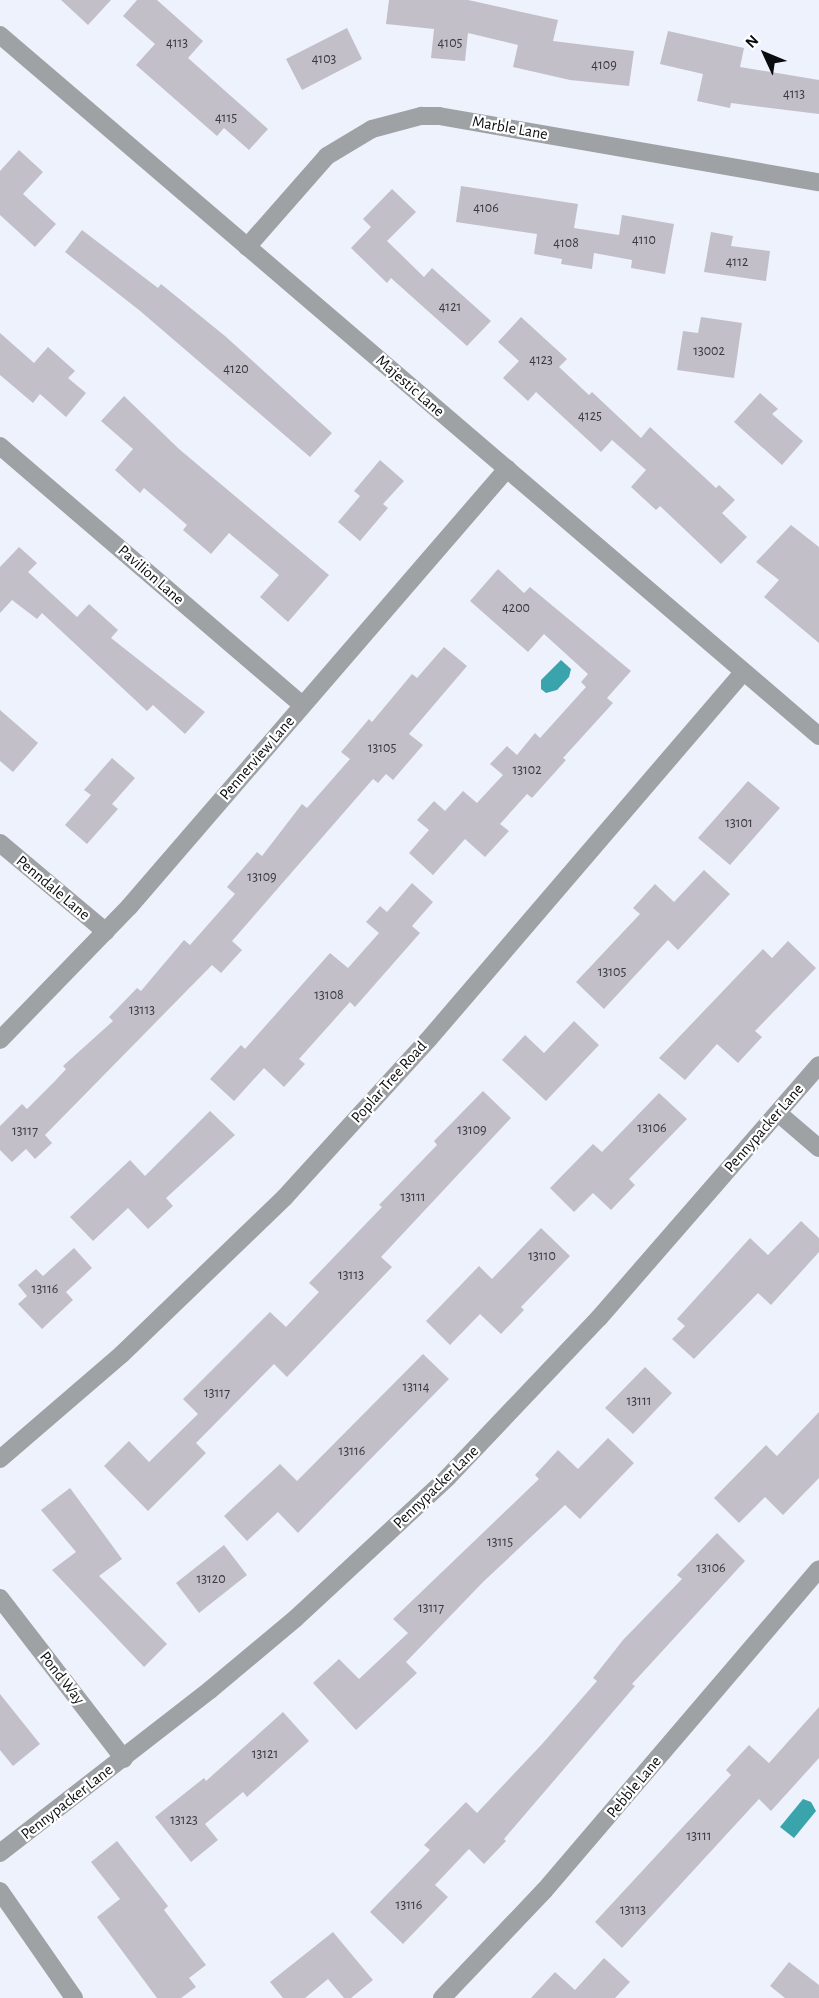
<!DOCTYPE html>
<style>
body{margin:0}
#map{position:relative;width:819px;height:1998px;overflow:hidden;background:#eef2fc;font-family:"Alegreya Sans",sans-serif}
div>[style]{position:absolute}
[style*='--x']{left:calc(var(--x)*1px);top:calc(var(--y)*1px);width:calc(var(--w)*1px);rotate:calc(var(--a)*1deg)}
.water>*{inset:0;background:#39a4ac}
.building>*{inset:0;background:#c2bfc9}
.minor>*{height:18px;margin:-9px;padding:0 9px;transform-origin:9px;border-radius:9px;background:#9ea2a5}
.tertiary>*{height:18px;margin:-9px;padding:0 9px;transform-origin:9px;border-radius:9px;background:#9ea2a5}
span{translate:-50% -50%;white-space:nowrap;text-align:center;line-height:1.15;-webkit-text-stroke:4.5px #fff;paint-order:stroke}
.number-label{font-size:14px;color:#39393e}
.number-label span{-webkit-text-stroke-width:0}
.street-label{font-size:16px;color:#0b0c0f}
.north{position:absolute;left:735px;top:24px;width:60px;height:60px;-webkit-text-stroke:4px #fff;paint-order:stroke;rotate:314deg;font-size:16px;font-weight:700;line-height:24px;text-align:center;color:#0b0c0f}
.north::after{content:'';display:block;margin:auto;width:21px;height:27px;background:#0b0c0f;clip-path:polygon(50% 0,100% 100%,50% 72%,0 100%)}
</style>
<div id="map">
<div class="water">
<div style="clip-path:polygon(561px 660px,571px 669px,569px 677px,557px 690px,546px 693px,541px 689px,541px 680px)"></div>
<div style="clip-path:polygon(803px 1799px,811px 1802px,816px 1811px,794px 1838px,780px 1827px)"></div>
</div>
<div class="building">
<div style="clip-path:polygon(61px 0,111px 0,88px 25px)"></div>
<div style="clip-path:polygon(137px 0,157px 0,203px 41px,188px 58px,268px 129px,249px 150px,224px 128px,217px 136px,136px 65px,155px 44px,123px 16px)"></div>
<div style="clip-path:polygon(389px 0,468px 0,558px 20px,553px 41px,634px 51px,629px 86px,570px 80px,513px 67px,518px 45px,468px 33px,465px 61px,431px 58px,434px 29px,386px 24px)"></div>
<div style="clip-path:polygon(347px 28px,362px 59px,302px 90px,286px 59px)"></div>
<div style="clip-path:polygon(668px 31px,744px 48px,740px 67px,819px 80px,819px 114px,731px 103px,730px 108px,697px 101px,703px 74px,660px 64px)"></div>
<div style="clip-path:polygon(19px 150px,43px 172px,23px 194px,56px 224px,35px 247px,0 215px,0 171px)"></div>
<div style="clip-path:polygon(461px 186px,578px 204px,574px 228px,619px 235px,622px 215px,674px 224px,665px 274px,631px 268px,632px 260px,594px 253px,592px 269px,561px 264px,562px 259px,534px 254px,537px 234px,456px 222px)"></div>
<div style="clip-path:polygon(392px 189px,416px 212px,387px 241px,424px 277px,432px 268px,491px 321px,467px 346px,391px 278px,387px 283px,351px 248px,371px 227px,363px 219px)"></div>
<div style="clip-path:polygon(82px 230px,158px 288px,161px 284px,225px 336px,332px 433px,310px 457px,139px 310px,65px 252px)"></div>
<div style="clip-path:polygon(711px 232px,733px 236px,731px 246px,770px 251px,766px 281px,704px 272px)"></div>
<div style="clip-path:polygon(521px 317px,567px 359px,559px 367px,589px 395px,592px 392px,641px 438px,650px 427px,716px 488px,719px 485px,735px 500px,722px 513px,747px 537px,721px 564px,660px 506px,656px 510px,631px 487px,646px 470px,612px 440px,601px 452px,536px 392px,528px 401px,503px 378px,519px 361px,498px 342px)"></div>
<div style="clip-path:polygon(701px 317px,742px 323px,734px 378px,677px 370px,683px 331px,698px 333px)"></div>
<div style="clip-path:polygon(0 333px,34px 363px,48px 347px,75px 371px,68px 378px,86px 393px,66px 417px,40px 394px,33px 403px,0 375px)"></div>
<div style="clip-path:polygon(760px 393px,778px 409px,772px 414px,803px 441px,782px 465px,734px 422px)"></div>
<div style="clip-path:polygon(124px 396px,179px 449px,329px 575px,288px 622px,260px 597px,279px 575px,229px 533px,211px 554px,183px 530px,187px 525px,144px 488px,140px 493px,115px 470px,133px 449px,101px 421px)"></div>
<div style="clip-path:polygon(380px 460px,404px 481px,383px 504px,388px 508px,360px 541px,338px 522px,360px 496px,354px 491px)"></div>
<div style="clip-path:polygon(791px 525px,819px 547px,819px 643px,764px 597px,779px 580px,756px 562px)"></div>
<div style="clip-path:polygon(19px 547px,37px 563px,28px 572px,77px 617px,89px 604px,118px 630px,111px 638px,205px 712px,185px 734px,153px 705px,147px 711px,42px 613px,37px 619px,12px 600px,0 613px,0 567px)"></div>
<div style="clip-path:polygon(498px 569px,524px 593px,530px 587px,631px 671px,607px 698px,613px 703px,563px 758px,566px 760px,532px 798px,527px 794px,500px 824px,509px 831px,485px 857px,465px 839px,433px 875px,409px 853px,429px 830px,417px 820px,434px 801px,445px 811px,463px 791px,477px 803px,503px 775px,490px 764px,507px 746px,517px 755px,535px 733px,540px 738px,586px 687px,581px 682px,588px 674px,544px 634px,528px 652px,470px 601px)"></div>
<div style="clip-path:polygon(444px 647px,467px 666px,409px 734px,423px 745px,393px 780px,386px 774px,378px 783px,373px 779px,232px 941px,242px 950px,221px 973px,212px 965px,45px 1135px,52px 1143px,35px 1159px,26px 1149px,12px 1162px,0 1150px,0 1126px,22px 1104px,27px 1109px,55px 1081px,66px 1069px,63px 1066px,113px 1021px,109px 1017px,137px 988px,141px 991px,184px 940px,190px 945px,235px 894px,227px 887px,257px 852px,262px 856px,302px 804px,307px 808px,350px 759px,341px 752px,369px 719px,372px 722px,412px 674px,417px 678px)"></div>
<div style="clip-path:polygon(0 710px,38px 743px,13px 772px,0 761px)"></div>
<div style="clip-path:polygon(112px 758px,135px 778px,112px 804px,118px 809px,87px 844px,65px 825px,91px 795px,84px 790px)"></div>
<div style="clip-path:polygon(748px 781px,780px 808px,730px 865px,698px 838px)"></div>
<div style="clip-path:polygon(704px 870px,730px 894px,678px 950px,668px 940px,604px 1009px,576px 982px,640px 914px,633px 908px,655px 884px,674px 902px)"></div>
<div style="clip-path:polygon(412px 883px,433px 902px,412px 926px,420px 933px,355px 1007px,350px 1002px,299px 1059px,305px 1064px,284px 1087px,264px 1068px,234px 1101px,210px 1079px,241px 1045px,245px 1049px,330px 953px,348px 968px,379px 933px,366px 922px,380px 906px,387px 912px)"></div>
<div style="clip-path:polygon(788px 941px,816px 968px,755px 1031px,762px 1037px,738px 1063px,717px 1044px,685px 1080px,659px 1058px,763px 949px,772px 958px)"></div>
<div style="clip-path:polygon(574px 1021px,599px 1045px,546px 1101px,502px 1060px,525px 1035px,544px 1053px)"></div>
<div style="clip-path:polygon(483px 1091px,511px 1118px,381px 1257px,392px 1267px,287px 1377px,274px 1364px,196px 1443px,206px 1453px,148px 1511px,104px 1466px,129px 1441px,149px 1462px,198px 1414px,183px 1399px,270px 1312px,286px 1327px,319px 1292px,309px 1283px,382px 1207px,379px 1205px,437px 1145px,434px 1141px)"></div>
<div style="clip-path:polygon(659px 1093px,687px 1119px,629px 1179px,635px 1185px,611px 1210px,593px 1193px,574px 1212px,550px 1188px,593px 1144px,602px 1152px)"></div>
<div style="clip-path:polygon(210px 1111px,235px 1135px,166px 1198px,173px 1206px,148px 1229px,128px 1208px,93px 1241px,70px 1217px,130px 1160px,145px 1176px)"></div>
<div style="clip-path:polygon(801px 1221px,819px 1238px,819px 1252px,771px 1305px,758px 1293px,694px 1359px,672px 1339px,685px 1326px,677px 1319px,750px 1238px,768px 1255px)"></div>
<div style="clip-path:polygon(541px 1228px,570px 1256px,521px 1307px,524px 1310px,501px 1334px,480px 1314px,450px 1345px,426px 1321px,479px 1266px,492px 1279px)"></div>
<div style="clip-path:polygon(74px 1248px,92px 1268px,66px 1292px,73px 1300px,42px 1329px,18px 1304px,27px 1296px,18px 1285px,36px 1269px,43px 1276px)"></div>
<div style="clip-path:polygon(423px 1354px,449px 1379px,298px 1533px,278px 1512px,247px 1541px,224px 1516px,280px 1464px,297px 1481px)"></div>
<div style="clip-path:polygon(645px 1367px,672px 1393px,633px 1434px,605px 1408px)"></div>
<div style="clip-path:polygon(819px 1412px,819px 1478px,783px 1515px,765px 1497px,739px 1523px,714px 1498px,766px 1445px,777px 1456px)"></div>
<div style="clip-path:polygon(608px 1438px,634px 1463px,580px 1519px,565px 1505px,483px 1582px,406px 1662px,417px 1673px,356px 1730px,313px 1683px,339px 1659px,359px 1679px,408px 1633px,393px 1619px,539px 1479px,535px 1475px,558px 1450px,578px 1469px)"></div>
<div style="clip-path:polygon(70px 1488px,122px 1559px,99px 1576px,167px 1644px,144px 1667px,52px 1570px,76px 1552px,41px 1510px)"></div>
<div style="clip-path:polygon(717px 1533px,745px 1561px,632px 1684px,635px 1686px,504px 1839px,506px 1841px,484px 1864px,469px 1849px,435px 1885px,448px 1897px,403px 1944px,370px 1912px,430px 1850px,424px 1845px,466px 1802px,477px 1813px,543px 1743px,597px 1681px,593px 1678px,623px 1640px,682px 1579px,677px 1575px)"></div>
<div style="clip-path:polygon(224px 1545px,247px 1575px,199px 1613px,176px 1583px)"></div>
<div style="clip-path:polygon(0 1694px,40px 1744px,13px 1766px,0 1750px)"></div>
<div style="clip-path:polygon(819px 1707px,819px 1758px,771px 1811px,759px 1799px,622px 1948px,595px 1922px,731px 1775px,726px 1770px,749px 1745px,769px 1763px)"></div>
<div style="clip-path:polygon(283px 1712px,309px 1741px,247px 1797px,243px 1792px,205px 1824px,218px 1840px,191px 1862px,155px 1817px,204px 1778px,206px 1781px)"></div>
<div style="clip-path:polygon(117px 1841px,168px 1906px,164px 1910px,206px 1965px,189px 1978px,196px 1987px,181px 1998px,157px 1998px,97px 1917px,120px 1899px,91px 1862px)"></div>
<div style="clip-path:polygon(333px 1932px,373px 1980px,351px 1998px,344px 1998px,328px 1979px,305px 1998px,283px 1998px,270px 1982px)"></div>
<div style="clip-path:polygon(604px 1958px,630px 1982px,615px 1998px,531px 1998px,555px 1972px,575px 1990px)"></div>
<div style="clip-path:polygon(789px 1962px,819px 1985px,819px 1998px,785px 1998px,770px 1986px)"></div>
</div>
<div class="minor">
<div style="--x:247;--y:247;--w:121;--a:-48.7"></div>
<div style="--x:327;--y:156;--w:52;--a:-31"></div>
<div style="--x:372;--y:129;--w:51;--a:-14.9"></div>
<div style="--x:421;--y:116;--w:18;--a:0"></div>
<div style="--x:439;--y:116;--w:386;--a:9.9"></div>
<div style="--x:0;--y:446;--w:398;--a:40.6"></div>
<div style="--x:0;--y:843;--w:138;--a:40"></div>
<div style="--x:0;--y:1040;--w:185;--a:-45.9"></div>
<div style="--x:129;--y:907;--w:579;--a:-49.21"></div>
<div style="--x:778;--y:1113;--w:54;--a:40.5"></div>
<div style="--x:0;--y:1598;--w:203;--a:52.4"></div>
<div style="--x:0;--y:1853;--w:266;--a:-37.8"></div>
<div style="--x:210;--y:1690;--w:112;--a:-39.9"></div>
<div style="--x:296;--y:1618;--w:207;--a:-42.8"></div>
<div style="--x:448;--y:1477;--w:219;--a:-46.5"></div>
<div style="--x:599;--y:1318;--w:335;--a:-49"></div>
<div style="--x:0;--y:1891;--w:130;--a:55.3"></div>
<div style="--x:442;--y:1998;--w:148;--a:-46.4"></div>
<div style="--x:544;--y:1891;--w:423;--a:-49.5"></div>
</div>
<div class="tertiary">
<div style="--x:0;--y:35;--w:1078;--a:40.56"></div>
<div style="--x:0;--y:1459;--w:161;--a:-40.7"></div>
<div style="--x:122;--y:1354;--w:226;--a:-43.9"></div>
<div style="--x:285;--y:1197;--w:212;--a:-47.7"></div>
<div style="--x:428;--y:1040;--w:484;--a:-49.4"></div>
</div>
<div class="number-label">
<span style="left:177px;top:43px">4113</span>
<span style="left:450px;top:43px">4105</span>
<span style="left:324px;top:59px">4103</span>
<span style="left:604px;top:65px">4109</span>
<span style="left:794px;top:94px">4113</span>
<span style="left:226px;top:118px">4115</span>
<span style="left:486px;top:208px">4106</span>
<span style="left:644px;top:240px">4110</span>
<span style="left:566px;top:243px">4108</span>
<span style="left:737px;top:262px">4112</span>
<span style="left:450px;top:307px">4121</span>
<span style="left:709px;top:351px">13002</span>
<span style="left:541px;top:360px">4123</span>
<span style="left:236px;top:369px">4120</span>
<span style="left:590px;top:416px">4125</span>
<span style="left:516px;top:608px">4200</span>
<span style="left:382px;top:748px">13105</span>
<span style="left:527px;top:770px">13102</span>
<span style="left:739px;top:823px">13101</span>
<span style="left:262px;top:877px">13109</span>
<span style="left:612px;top:972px">13105</span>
<span style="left:329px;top:995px">13108</span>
<span style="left:142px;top:1010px">13113</span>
<span style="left:652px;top:1128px">13106</span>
<span style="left:472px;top:1130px">13109</span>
<span style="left:25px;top:1131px">13117</span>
<span style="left:413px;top:1197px">13111</span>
<span style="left:542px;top:1256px">13110</span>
<span style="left:351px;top:1275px">13113</span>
<span style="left:45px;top:1289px">13116</span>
<span style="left:416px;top:1387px">13114</span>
<span style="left:217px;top:1393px">13117</span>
<span style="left:639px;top:1401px">13111</span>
<span style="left:352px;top:1451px">13116</span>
<span style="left:500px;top:1542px">13115</span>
<span style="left:711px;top:1568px">13106</span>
<span style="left:211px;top:1579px">13120</span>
<span style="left:431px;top:1608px">13117</span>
<span style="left:265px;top:1754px">13121</span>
<span style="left:184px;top:1820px">13123</span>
<span style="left:699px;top:1836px">13111</span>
<span style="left:409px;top:1905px">13116</span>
<span style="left:633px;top:1910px">13113</span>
</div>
<div class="street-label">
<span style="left:510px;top:128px;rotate:10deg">Marble Lane</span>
<span style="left:410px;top:386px;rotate:41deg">Majestic Lane</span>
<span style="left:151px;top:575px;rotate:41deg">Pavilion Lane</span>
<span style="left:257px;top:758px;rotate:-49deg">Pennerview Lane</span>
<span style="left:53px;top:888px;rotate:40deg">Penndale Lane</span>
<span style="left:389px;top:1082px;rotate:-48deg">Poplar Tree Road</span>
<span style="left:764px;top:1128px;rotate:-49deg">Pennypacker Lane</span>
<span style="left:436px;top:1487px;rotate:-44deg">Pennypacker Lane</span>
<span style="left:62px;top:1678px;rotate:52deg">Pond Way</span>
<span style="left:634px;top:1787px;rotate:-50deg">Pebble Lane</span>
<span style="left:67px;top:1802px;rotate:-38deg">Pennypacker Lane</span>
</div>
<div class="north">N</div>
</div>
